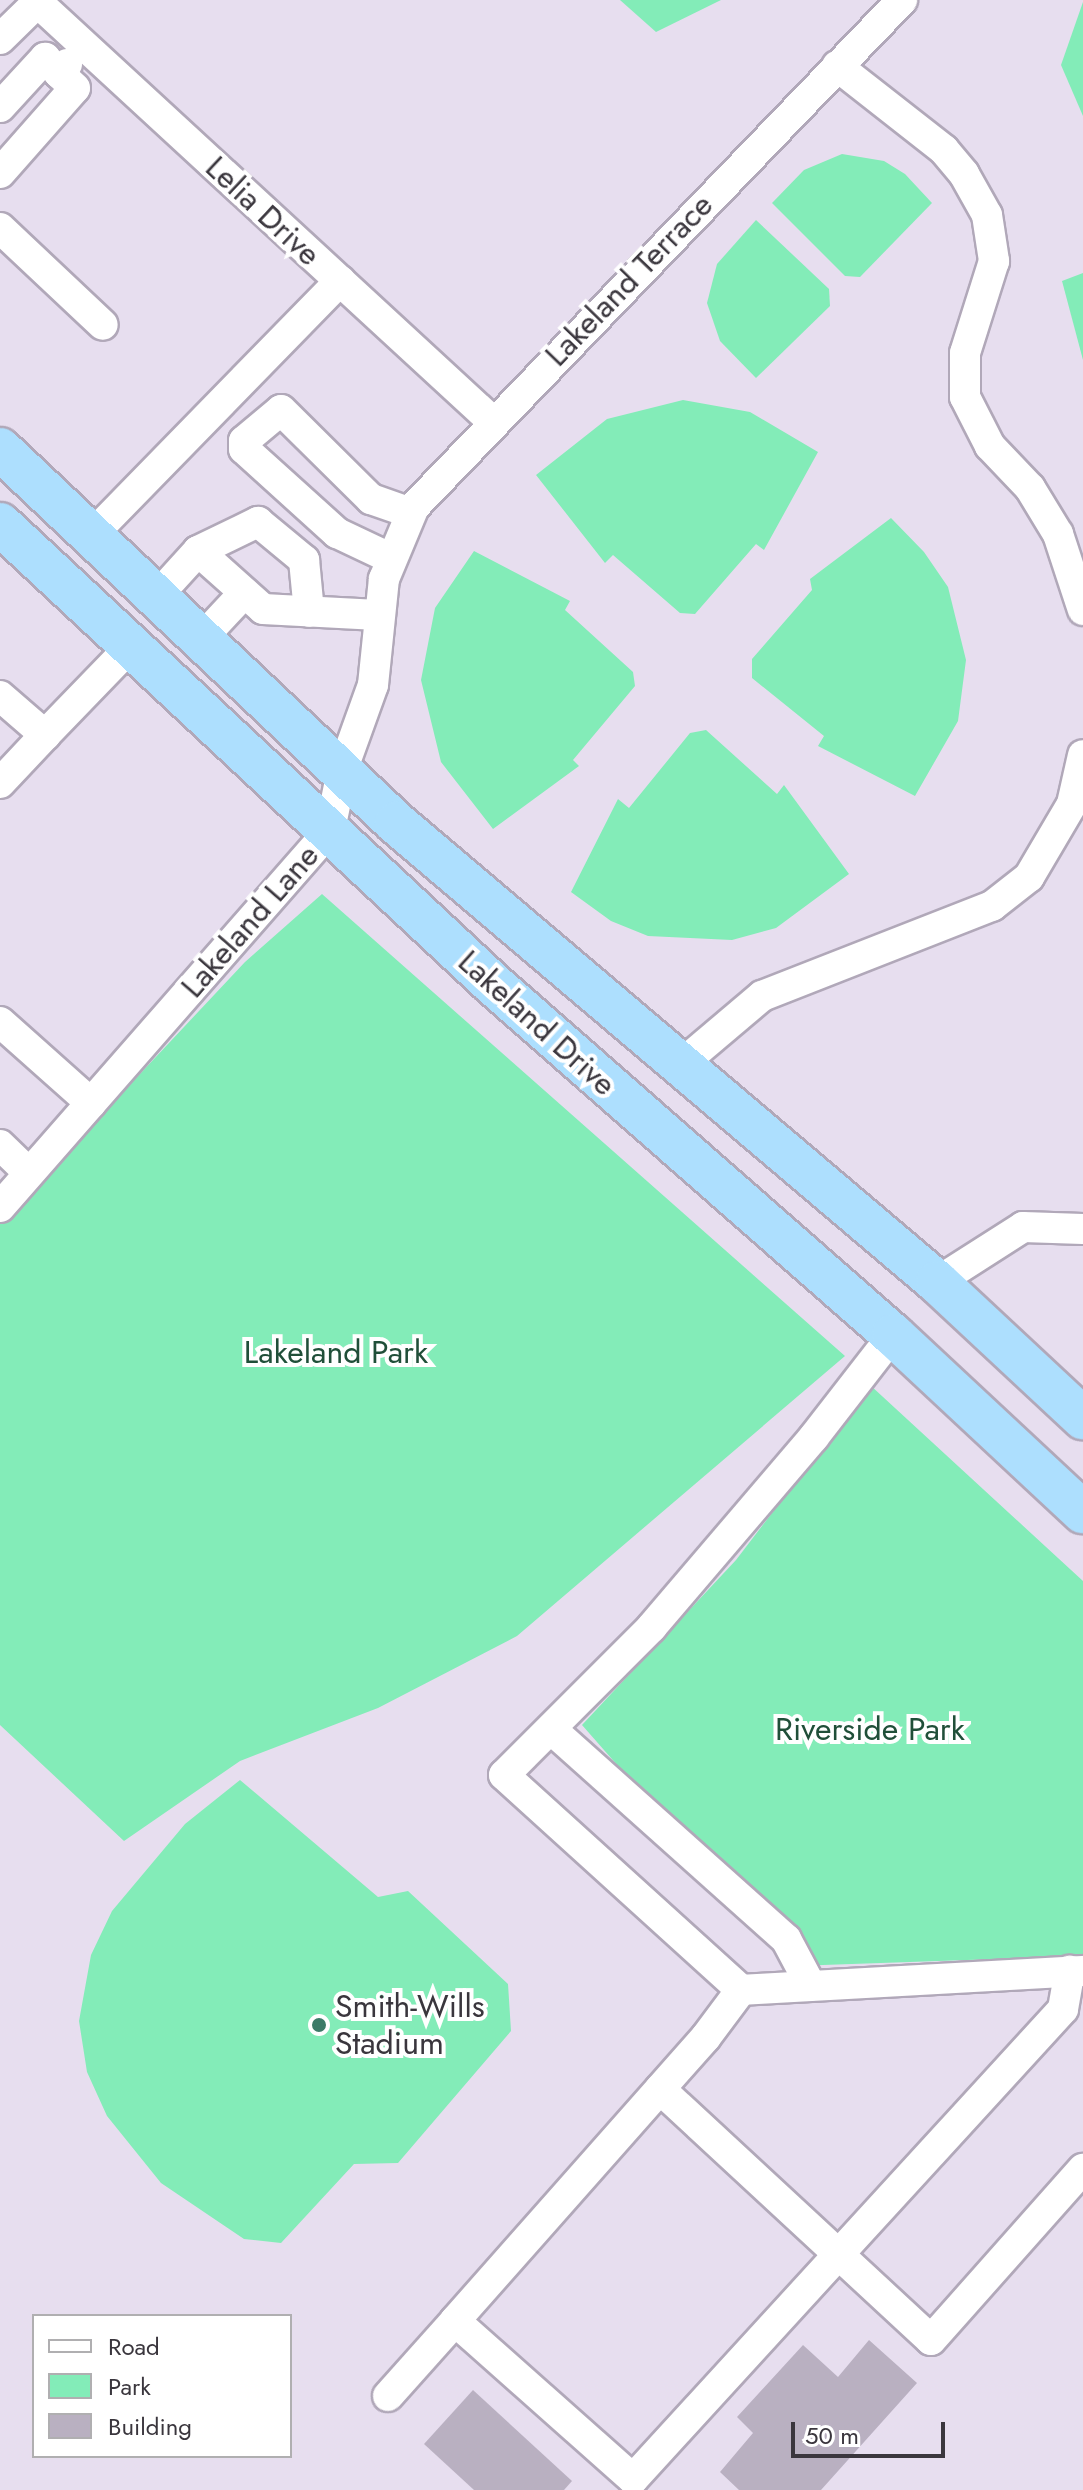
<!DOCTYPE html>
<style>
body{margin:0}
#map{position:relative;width:1083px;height:2490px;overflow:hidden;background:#e7deef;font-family:Jost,sans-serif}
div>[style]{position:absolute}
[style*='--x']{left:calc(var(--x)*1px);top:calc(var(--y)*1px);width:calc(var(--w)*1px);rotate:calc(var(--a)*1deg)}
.green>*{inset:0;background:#83ecb8}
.building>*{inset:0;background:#b9b0c1}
.roads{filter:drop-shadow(2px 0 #b1a8b9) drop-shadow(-2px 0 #b1a8b9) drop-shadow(0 2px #b1a8b9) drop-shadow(0 -2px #b1a8b9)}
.minor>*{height:30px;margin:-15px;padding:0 15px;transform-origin:15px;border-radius:15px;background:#fff}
.highway>*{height:42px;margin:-21px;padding:0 21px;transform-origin:21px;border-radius:21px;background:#addffe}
.dots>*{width:22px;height:22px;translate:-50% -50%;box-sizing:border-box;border:4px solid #fff;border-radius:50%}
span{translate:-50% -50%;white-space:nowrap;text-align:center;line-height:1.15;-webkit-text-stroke:8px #fff;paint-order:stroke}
.street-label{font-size:32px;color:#3a363d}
.park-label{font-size:32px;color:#204f39}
.poi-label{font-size:32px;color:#3a363d}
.left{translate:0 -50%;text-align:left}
.legend{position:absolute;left:32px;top:2314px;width:260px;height:144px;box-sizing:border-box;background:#fff;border:2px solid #b0afb1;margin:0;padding:10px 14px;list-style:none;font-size:24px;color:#3a363d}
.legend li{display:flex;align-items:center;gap:16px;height:40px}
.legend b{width:40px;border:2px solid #b0afb1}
.scale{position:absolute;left:791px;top:2422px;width:154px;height:36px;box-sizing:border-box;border:4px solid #3a363d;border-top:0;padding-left:10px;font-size:24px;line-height:28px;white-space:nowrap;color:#3a363d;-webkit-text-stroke:6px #fff;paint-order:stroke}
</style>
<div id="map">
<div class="green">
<div style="clip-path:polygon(620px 0,721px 0,656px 32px)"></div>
<div style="clip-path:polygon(1083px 2px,1083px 116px,1061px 65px)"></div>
<div style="clip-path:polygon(842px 154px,884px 161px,905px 174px,932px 203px,860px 277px,845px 276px,772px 203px,804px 170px)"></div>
<div style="clip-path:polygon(756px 220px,829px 289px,830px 306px,756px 378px,720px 341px,707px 303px,717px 264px)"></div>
<div style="clip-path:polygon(1083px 273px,1083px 360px,1062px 281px)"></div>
<div style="clip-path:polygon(683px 400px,750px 412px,818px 452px,764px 550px,756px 544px,695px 614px,680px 613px,613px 555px,605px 563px,536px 475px,607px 419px)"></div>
<div style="clip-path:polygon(891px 518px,924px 552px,948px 587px,966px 660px,958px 721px,915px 796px,818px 746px,824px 736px,752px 678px,752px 659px,812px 590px,810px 579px)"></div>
<div style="clip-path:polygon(474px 551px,570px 601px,565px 610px,633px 672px,635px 686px,573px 760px,579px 766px,493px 829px,441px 762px,421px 680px,435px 608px)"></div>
<div style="clip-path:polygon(706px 730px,777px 794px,784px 785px,849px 874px,776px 928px,732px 940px,648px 936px,611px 921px,571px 892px,618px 799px,629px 808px,690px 733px)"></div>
<div style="clip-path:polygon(322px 894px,845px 1356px,517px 1636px,378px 1708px,240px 1761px,124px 1841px,0 1725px,0 1223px,245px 962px)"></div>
<div style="clip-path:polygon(870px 1385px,1083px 1581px,1083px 1956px,794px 1966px,582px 1725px,736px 1560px)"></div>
<div style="clip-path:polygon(240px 1780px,378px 1897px,408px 1891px,508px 1984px,511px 2031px,398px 2163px,354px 2164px,281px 2243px,244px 2239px,161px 2183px,107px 2116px,87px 2072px,79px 2021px,91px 1955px,112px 1911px,185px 1824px)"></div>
</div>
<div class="building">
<div style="clip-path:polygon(869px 2340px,917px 2383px,821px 2490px,739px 2490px,720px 2472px,753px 2433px,737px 2417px,803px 2345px,838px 2377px)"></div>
<div style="clip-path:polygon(473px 2390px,572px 2481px,564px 2490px,474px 2490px,424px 2444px)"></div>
</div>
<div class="roads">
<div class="minor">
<div style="--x:35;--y:0;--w:621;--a:42.65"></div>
<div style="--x:0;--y:39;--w:56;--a:-44.3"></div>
<div style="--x:837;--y:66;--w:136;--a:38.1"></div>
<div style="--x:944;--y:150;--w:31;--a:50"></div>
<div style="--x:964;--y:174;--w:47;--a:60.7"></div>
<div style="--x:987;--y:215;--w:47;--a:81.3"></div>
<div style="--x:994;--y:261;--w:96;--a:107.5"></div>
<div style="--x:965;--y:353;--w:44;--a:90"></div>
<div style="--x:965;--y:397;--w:55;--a:63"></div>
<div style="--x:990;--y:446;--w:58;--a:46.4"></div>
<div style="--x:1030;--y:488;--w:54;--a:58.7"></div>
<div style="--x:1058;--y:534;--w:80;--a:71.8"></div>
<div style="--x:0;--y:107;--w:67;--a:-47.4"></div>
<div style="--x:45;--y:58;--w:21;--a:47"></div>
<div style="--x:59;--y:73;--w:12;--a:-48"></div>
<div style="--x:0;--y:173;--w:113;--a:-48.6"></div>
<div style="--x:75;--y:88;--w:22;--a:-137"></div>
<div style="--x:0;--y:228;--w:141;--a:43.3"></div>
<div style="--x:93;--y:534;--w:354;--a:-45.7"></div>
<div style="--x:198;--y:551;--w:67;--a:-25.8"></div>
<div style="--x:258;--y:522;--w:60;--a:39.6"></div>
<div style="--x:304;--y:560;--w:52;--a:84.5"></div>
<div style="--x:390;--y:558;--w:59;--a:-154.7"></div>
<div style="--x:337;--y:533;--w:125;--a:-137.9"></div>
<div style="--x:244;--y:449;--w:8;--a:-90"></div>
<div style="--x:244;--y:441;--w:48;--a:-40"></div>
<div style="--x:281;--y:410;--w:127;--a:44.7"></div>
<div style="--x:371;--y:499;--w:42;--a:19.3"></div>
<div style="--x:158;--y:595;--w:59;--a:-47.7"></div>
<div style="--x:198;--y:551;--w:87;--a:41.7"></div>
<div style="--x:263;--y:609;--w:115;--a:3"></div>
<div style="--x:202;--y:638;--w:62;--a:-47"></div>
<div style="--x:0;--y:696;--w:60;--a:40.9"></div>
<div style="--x:45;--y:735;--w:125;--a:-46"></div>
<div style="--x:0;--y:783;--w:66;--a:-46.8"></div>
<div style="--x:0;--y:1022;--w:122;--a:41.7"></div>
<div style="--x:678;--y:1067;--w:110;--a:-40.2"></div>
<div style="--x:762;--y:996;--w:247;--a:-21.4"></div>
<div style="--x:992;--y:906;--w:47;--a:-38.1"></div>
<div style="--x:1029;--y:877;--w:85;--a:-59.5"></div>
<div style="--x:1072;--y:804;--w:50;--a:-77.3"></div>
<div style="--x:0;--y:1145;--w:40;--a:44"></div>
<div style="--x:0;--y:1207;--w:501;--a:-48.8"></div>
<div style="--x:330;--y:830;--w:60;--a:-78.5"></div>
<div style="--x:342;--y:771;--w:91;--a:-70.2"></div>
<div style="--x:373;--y:685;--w:107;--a:-84.1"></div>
<div style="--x:384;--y:579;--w:78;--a:-67.4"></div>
<div style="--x:414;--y:507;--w:704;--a:-46.09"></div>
<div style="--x:937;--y:1282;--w:102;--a:-32.6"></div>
<div style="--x:1023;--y:1227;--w:60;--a:1.9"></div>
<div style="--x:893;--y:1335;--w:129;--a:127.8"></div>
<div style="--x:814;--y:1437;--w:250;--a:130.5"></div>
<div style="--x:652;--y:1627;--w:209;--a:135"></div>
<div style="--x:504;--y:1775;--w:320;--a:42.2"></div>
<div style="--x:741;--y:1990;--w:343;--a:-3.2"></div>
<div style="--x:551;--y:1729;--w:315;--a:41.8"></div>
<div style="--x:786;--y:1939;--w:53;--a:62"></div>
<div style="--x:741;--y:1990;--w:59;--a:126.7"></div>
<div style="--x:706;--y:2037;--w:379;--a:131.5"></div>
<div style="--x:455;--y:2321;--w:238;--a:41.6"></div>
<div style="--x:633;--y:2479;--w:637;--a:-47.54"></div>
<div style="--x:1063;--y:2009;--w:39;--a:-80"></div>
<div style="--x:660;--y:2089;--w:369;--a:42.8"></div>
<div style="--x:931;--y:2340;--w:229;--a:-48.4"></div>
<div style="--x:388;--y:2396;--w:101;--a:-48.2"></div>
</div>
<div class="highway">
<div style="--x:0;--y:449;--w:545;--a:43.36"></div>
<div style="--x:396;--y:823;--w:709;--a:40.31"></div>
<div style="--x:937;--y:1282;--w:200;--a:43"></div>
<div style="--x:0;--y:524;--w:676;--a:43.02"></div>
<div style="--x:494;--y:985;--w:531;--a:41.26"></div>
<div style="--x:893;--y:1335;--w:260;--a:43"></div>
</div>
</div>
<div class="dots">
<div style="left:319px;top:2025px;background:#3c7b68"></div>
</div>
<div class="street-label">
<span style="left:263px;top:211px;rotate:43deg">Lelia Drive</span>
<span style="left:629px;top:280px;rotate:-46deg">Lakeland Terrace</span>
<span style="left:250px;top:921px;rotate:-49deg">Lakeland Lane</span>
<span style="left:537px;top:1023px;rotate:42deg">Lakeland Drive</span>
</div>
<div class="park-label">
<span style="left:336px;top:1352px">Lakeland Park</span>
<span style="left:870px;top:1729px">Riverside Park</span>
</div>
<div class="poi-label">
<span class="left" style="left:335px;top:2025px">Smith-Wills<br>Stadium</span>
</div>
<ul class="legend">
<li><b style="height:10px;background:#fff"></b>Road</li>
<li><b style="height:22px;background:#83ecb8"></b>Park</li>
<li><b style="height:22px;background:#b9b0c1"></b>Building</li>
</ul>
<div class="scale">50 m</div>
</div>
